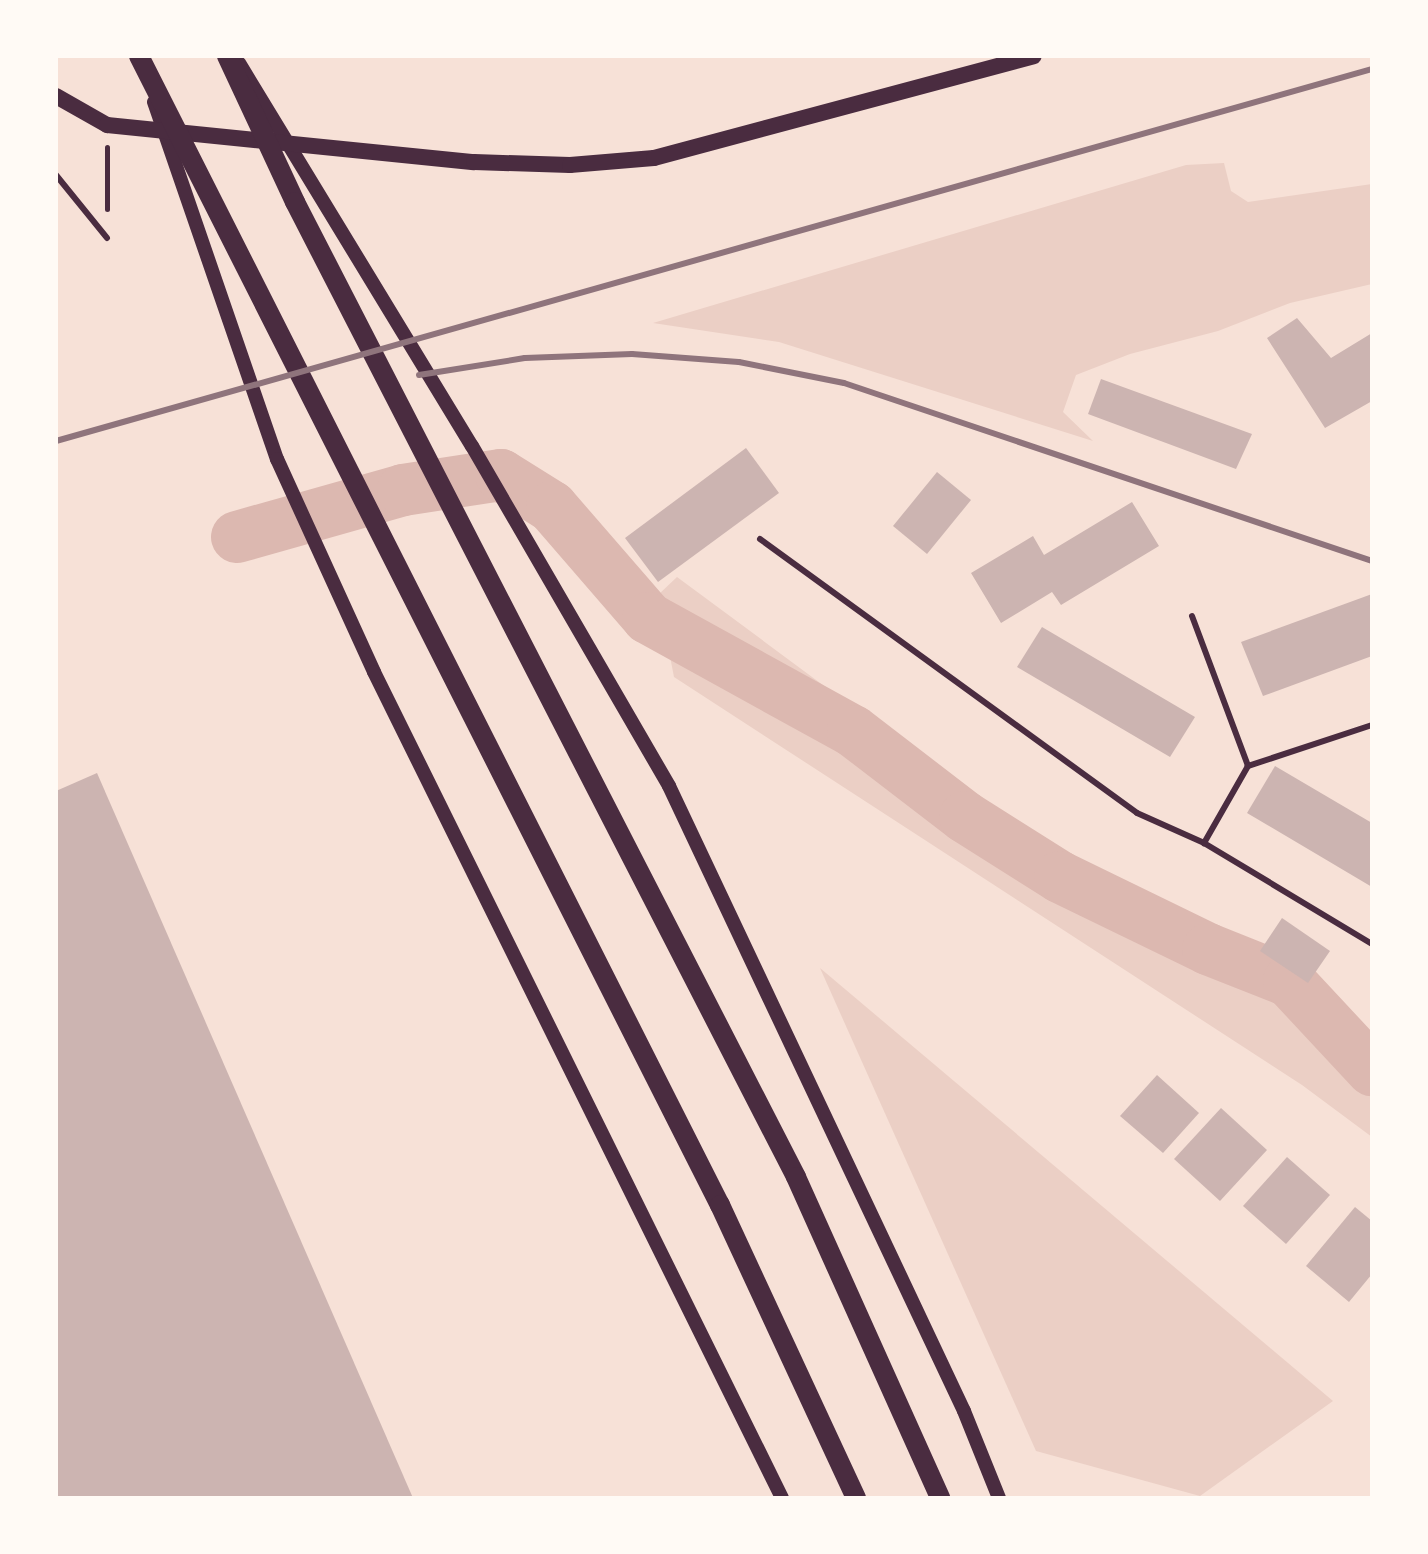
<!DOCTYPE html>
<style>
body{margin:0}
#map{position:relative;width:1428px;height:1554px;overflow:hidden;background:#f7e1d7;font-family:Georgia,serif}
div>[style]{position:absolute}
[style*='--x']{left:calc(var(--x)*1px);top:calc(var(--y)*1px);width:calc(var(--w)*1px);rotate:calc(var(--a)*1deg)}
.green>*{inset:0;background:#ebcfc5}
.river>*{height:52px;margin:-26px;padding:0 26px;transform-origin:26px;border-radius:26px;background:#dcb8b0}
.building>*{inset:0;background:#ccb4b1}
.path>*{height:5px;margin:-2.5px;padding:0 2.5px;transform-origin:2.5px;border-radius:2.5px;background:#4a2c40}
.service>*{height:6px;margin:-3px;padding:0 3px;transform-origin:3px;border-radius:3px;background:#4a2c40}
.tertiary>*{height:14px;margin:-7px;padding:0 7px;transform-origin:7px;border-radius:7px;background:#4a2c40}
.secondary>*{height:16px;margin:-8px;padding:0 8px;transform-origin:8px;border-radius:8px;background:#4a2c40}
.primary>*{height:20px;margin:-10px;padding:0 10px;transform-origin:10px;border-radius:10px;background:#4a2c40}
.rail>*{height:6px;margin:-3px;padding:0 3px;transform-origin:3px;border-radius:3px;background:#8f747c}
span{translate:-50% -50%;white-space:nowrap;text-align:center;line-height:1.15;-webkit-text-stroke:6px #fffaf5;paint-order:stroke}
.frame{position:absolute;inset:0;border:58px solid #fffaf5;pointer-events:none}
</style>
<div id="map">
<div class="green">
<div style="clip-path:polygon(1224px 163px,1231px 191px,1248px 202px,1372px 184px,1372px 284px,1290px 303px,1218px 331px,1130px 354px,1076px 375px,1063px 412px,1093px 441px,779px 342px,653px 323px,1186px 165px)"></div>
<div style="clip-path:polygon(677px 577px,1000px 816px,1372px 1054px,1372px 1137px,1302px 1085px,674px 677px,658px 595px)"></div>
<div style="clip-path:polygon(820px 968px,1333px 1401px,1200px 1496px,1036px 1451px)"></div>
</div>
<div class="river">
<div style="--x:237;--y:537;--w:173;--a:-15.8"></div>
<div style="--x:403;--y:490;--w:99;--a:-8.7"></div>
<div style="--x:501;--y:475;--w:60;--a:32.1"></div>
<div style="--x:552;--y:507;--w:147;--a:49.1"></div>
<div style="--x:648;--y:618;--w:234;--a:28.9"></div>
<div style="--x:853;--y:731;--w:141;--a:37.5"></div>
<div style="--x:965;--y:817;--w:112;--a:32.3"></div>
<div style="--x:1060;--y:877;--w:165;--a:25.9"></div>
<div style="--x:1208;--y:949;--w:87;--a:21.6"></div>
<div style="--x:1289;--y:981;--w:122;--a:47"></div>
</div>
<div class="building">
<div style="clip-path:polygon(1297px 318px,1331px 358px,1372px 333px,1372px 401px,1325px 428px,1267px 338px)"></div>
<div style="clip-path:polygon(1101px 379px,1252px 434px,1236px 469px,1088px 414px)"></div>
<div style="clip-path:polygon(746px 448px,779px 493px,658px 582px,625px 538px)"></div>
<div style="clip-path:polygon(937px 472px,971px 500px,927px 554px,893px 526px)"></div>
<div style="clip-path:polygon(1132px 502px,1159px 546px,1061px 605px,1052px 592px,1001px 623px,971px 573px,1033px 536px,1044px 555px)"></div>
<div style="clip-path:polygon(1372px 594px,1372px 656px,1263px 696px,1241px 642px)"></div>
<div style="clip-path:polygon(1042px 627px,1195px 717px,1170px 757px,1017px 667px)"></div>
<div style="clip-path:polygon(1275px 766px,1372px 823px,1372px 887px,1247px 813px)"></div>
<div style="clip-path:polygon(97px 773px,413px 1498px,56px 1498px,56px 791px)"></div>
<div style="clip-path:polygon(1282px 918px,1330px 951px,1308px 983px,1260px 951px)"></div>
<div style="clip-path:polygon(1157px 1075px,1199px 1113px,1163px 1153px,1120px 1116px)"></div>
<div style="clip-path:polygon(1221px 1108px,1267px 1150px,1220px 1201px,1174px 1159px)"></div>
<div style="clip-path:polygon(1287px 1157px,1330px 1195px,1286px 1244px,1243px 1206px)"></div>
<div style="clip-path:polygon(1355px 1207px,1372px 1221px,1372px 1274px,1349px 1302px,1306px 1266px)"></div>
</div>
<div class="path">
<div style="--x:107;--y:147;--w:62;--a:90"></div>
</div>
<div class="service">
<div style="--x:56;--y:175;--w:81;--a:51"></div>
<div style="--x:760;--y:539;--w:466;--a:36"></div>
<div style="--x:1137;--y:813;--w:73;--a:24.1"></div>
<div style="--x:1192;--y:616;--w:160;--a:69.5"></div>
<div style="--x:1372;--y:725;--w:131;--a:161.7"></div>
<div style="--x:1248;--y:766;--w:89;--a:119.7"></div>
<div style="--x:1204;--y:843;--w:196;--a:31"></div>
</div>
<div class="tertiary">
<div style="--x:239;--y:63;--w:448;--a:58.7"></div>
<div style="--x:472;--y:446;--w:393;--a:59.9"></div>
<div style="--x:669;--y:786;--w:691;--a:64.73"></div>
<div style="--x:964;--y:1411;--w:94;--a:68.1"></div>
<div style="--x:154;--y:102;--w:378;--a:71"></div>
<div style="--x:277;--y:459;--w:234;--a:65.5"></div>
<div style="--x:374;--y:672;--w:921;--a:63.71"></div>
</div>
<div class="secondary">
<div style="--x:56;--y:96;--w:59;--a:29.6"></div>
<div style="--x:107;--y:125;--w:369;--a:5.8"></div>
<div style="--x:474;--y:162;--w:96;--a:1.8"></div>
<div style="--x:570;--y:165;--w:84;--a:-4.8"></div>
<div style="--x:654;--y:158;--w:393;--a:-15"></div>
</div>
<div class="primary">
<div style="--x:139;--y:56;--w:1288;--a:63.18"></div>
<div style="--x:720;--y:1205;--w:323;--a:65.1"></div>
<div style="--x:227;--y:56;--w:161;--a:65"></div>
<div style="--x:295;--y:202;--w:1096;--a:62.8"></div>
<div style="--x:796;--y:1177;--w:352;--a:65.8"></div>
</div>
<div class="rail">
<div style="--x:419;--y:375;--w:107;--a:-9.1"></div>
<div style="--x:525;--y:358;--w:107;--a:-2.1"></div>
<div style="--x:632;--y:354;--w:107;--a:4.3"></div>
<div style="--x:739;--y:362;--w:107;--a:11.3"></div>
<div style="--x:844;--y:383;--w:557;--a:18.63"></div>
<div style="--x:56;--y:441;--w:1368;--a:-15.78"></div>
</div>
<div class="frame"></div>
</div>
